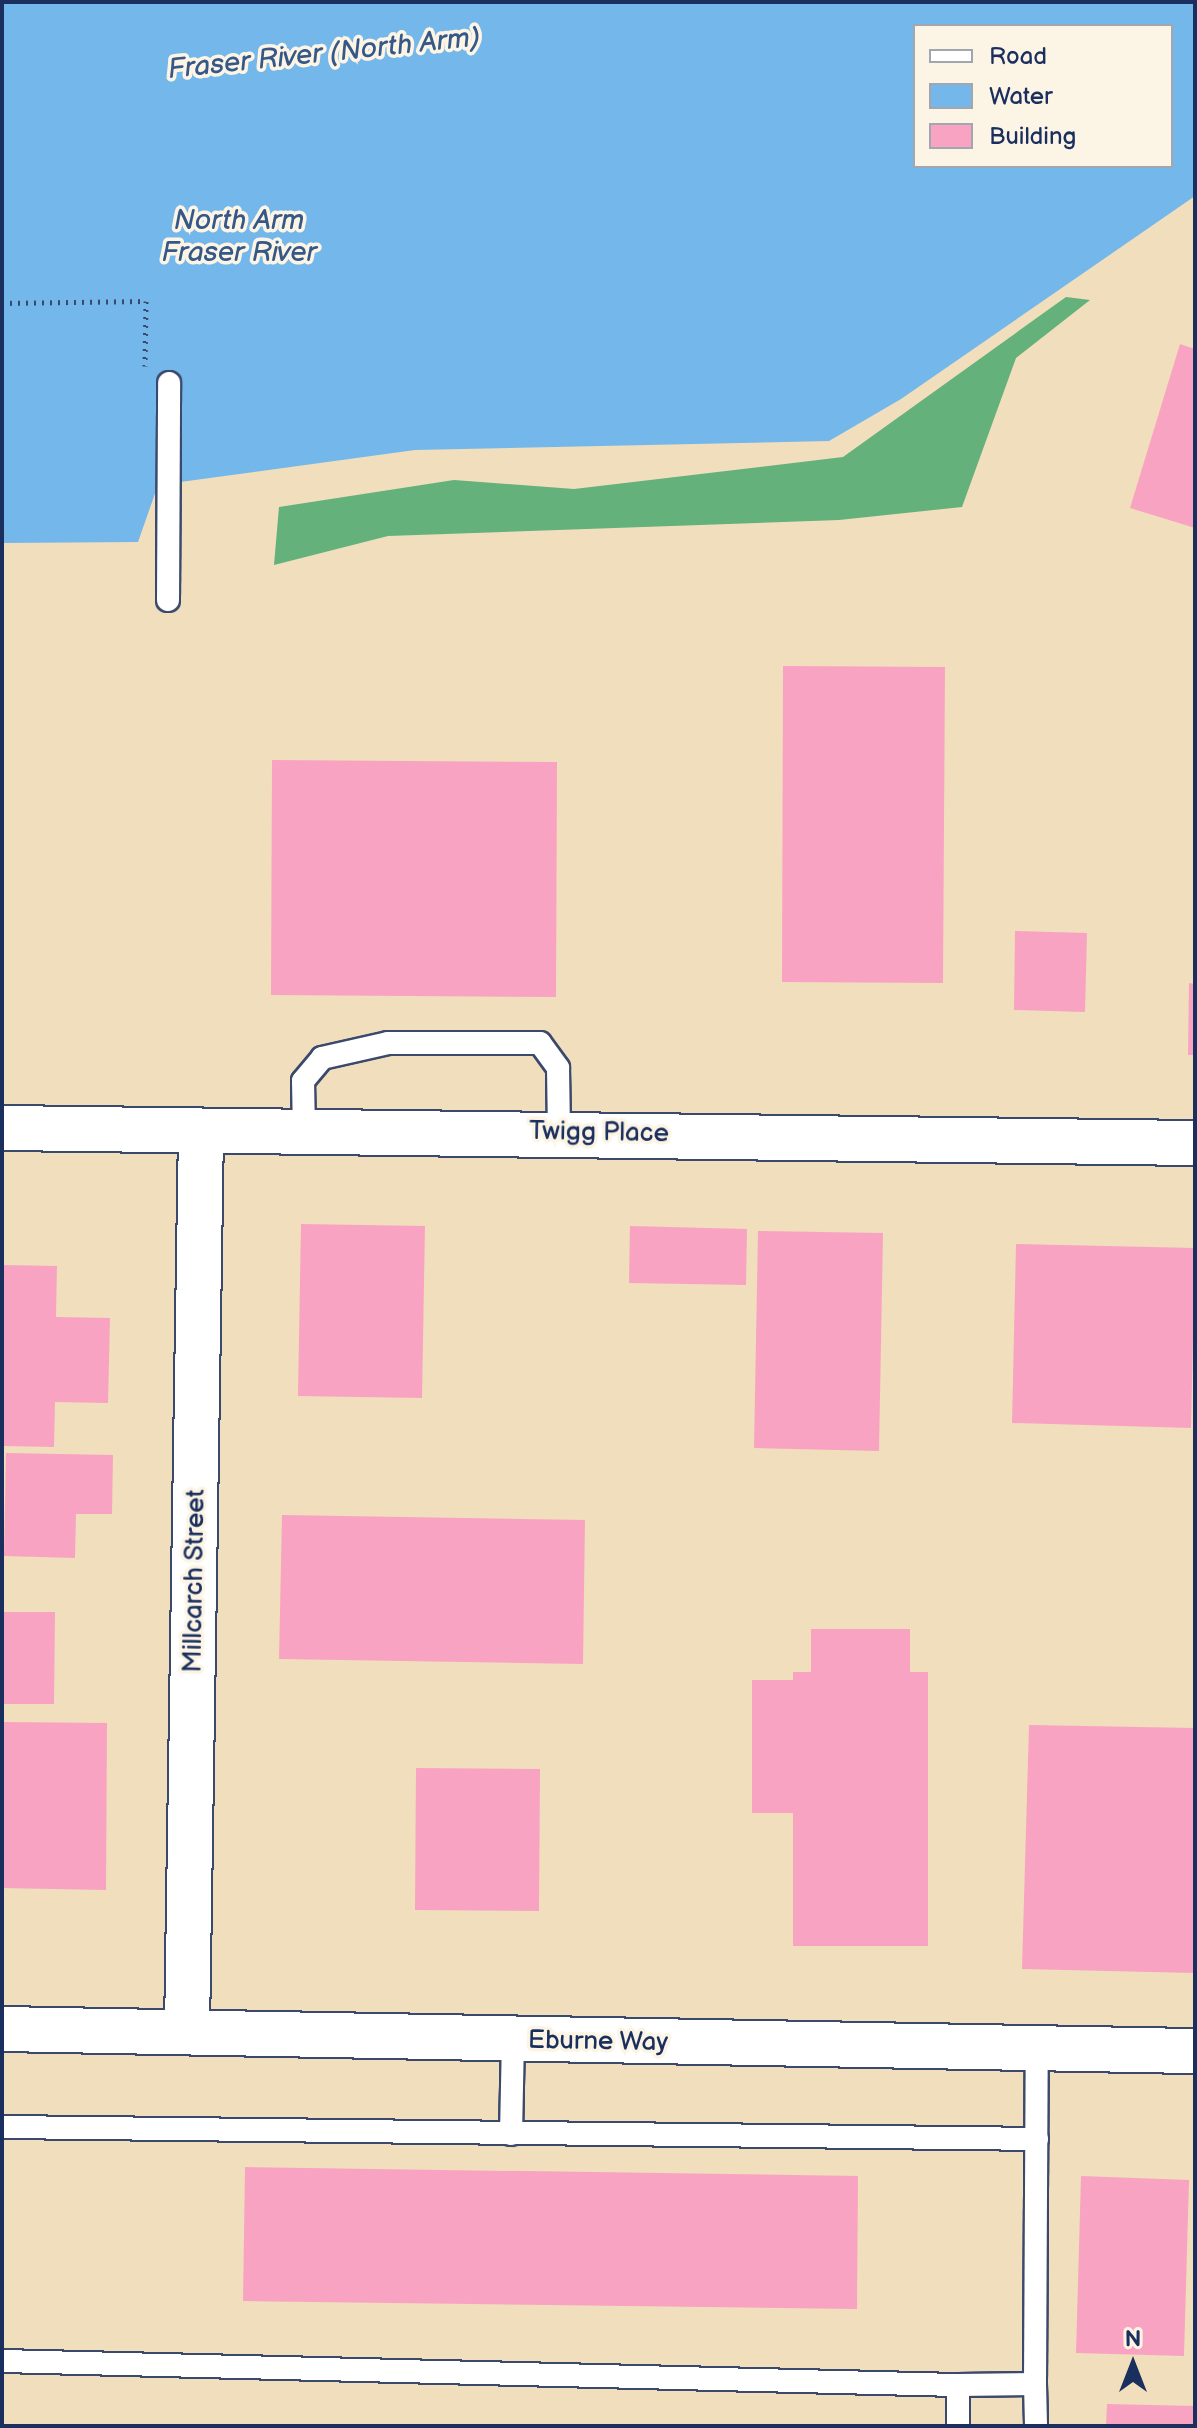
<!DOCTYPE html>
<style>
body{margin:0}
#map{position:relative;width:1197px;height:2428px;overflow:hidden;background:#f0debd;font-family:"Balsamiq Sans",sans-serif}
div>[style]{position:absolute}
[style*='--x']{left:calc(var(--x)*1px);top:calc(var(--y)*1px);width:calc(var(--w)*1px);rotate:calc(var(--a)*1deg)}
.forest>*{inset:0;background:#64b17b}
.water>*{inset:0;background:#74b7ea}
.building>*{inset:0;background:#f9a3c2}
.path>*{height:5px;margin-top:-2.5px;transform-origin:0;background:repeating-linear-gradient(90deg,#3b496c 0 2px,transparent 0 8px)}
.roads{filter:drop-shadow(2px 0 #3b496c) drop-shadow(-2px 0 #3b496c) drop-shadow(0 2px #3b496c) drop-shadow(0 -2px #3b496c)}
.lane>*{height:22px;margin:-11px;padding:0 11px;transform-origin:11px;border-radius:11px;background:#fff}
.street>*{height:44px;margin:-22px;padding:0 22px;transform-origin:22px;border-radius:22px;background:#fff}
span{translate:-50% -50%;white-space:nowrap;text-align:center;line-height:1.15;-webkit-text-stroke:7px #fcf5e5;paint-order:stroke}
.street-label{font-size:26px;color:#1b2f5e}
.water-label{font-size:28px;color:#365888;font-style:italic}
.frame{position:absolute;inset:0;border:4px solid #1b2f5e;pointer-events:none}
.legend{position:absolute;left:913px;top:24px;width:260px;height:144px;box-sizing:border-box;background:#fcf5e5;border:2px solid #a2a6af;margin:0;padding:10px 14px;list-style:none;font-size:24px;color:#1b2f5e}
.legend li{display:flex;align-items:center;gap:16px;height:40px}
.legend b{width:40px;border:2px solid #a2a6af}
.north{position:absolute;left:1093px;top:2324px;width:80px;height:80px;-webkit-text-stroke:6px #fcf5e5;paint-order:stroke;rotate:0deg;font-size:22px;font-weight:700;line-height:32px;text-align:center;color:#1b2f5e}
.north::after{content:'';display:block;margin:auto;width:28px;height:36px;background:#1b2f5e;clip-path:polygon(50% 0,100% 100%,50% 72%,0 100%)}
</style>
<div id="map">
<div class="forest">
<div style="clip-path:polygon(1066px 297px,1090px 300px,1016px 358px,962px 507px,839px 520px,388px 536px,274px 565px,279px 507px,454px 480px,574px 489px,843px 457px)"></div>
</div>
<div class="water">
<div style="clip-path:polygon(evenodd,2px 2px,1195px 2px,1195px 196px,901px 399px,829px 441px,415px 450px,158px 485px,138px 542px,2px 543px,2px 2px,915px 26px,1171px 26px,1171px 166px,915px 166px,915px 26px)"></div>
</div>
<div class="building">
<div style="clip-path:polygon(1180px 344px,1195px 349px,1195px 528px,1130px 508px)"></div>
<div style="clip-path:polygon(783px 666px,945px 667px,943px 983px,782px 982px)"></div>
<div style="clip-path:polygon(272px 760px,557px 762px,556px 997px,271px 995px)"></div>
<div style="clip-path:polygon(1015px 931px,1087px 933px,1085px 1012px,1014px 1010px)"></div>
<div style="clip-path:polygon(1189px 983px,1195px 984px,1195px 1055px,1188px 1055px)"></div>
<div style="clip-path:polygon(301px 1224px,425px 1226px,422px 1398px,298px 1396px)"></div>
<div style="clip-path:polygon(630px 1226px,747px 1229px,746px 1285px,629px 1283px)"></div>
<div style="clip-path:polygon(758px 1231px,883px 1233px,879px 1451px,754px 1448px)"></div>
<div style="clip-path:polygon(1016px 1244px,1195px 1248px,1191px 1428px,1012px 1423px)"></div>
<div style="clip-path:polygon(2px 1265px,57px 1266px,56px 1317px,110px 1318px,108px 1403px,55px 1402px,54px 1447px,2px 1446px)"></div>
<div style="clip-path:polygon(6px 1453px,113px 1455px,112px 1514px,76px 1514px,75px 1558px,4px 1556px)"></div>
<div style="clip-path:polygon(282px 1515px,585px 1520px,583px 1664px,279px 1659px)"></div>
<div style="clip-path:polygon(2px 1612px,55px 1612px,54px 1704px,2px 1704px)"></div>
<div style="clip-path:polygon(811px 1629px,910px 1629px,910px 1672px,928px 1672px,928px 1946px,793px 1946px,793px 1813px,752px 1813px,752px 1680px,793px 1680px,793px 1672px,811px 1672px)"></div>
<div style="clip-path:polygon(2px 1722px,107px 1723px,106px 1890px,2px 1888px)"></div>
<div style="clip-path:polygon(1029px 1725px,1195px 1728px,1195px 1973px,1022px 1969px)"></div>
<div style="clip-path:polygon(416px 1768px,540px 1769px,539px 1911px,415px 1910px)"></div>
<div style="clip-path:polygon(245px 2167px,858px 2176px,857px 2309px,243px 2301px)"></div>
<div style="clip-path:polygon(1081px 2176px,1189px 2180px,1184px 2356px,1076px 2353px)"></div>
<div style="clip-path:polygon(1107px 2404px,1195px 2406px,1195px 2426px,1106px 2426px)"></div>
</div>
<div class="path">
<div style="--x:2;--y:303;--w:144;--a:-0.8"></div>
<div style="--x:146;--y:301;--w:65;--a:90.9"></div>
</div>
<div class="roads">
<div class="lane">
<div style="--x:168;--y:600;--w:217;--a:-89.7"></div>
<div style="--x:304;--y:1132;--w:51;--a:-91.1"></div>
<div style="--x:303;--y:1081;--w:30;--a:-50"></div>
<div style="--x:322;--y:1058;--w:68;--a:-12.8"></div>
<div style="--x:388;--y:1043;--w:152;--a:0"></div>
<div style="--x:540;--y:1043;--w:31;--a:54"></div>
<div style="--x:558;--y:1068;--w:64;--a:89.1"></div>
<div style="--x:2;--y:2127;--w:1035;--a:0.66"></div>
<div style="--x:511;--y:2134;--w:94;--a:-88.8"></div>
<div style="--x:2;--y:2361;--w:956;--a:1.44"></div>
<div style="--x:1035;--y:2384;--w:42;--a:88.6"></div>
<div style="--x:958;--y:2426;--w:41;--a:-90"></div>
<div style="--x:958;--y:2385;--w:77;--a:-0.7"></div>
<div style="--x:1035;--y:2384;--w:335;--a:-89.7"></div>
</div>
<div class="street">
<div style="--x:2;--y:1128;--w:1193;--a:0.72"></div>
<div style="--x:2;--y:2029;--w:1193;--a:1.06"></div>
<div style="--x:187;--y:2031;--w:900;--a:-89.11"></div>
</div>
</div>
<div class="street-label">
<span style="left:599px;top:1133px;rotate:1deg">Twigg Place</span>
<span style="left:195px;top:1581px;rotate:-89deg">Millcarch Street</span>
<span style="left:598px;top:2042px;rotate:1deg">Eburne Way</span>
</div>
<div class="water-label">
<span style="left:324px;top:54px;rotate:-6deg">Fraser River (North Arm)</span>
<span style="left:239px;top:237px">North Arm<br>Fraser River</span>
</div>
<div class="frame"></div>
<ul class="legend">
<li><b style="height:10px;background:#fff"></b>Road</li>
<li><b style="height:22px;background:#74b7ea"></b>Water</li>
<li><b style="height:22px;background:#f9a3c2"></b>Building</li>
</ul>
<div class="north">N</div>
</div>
